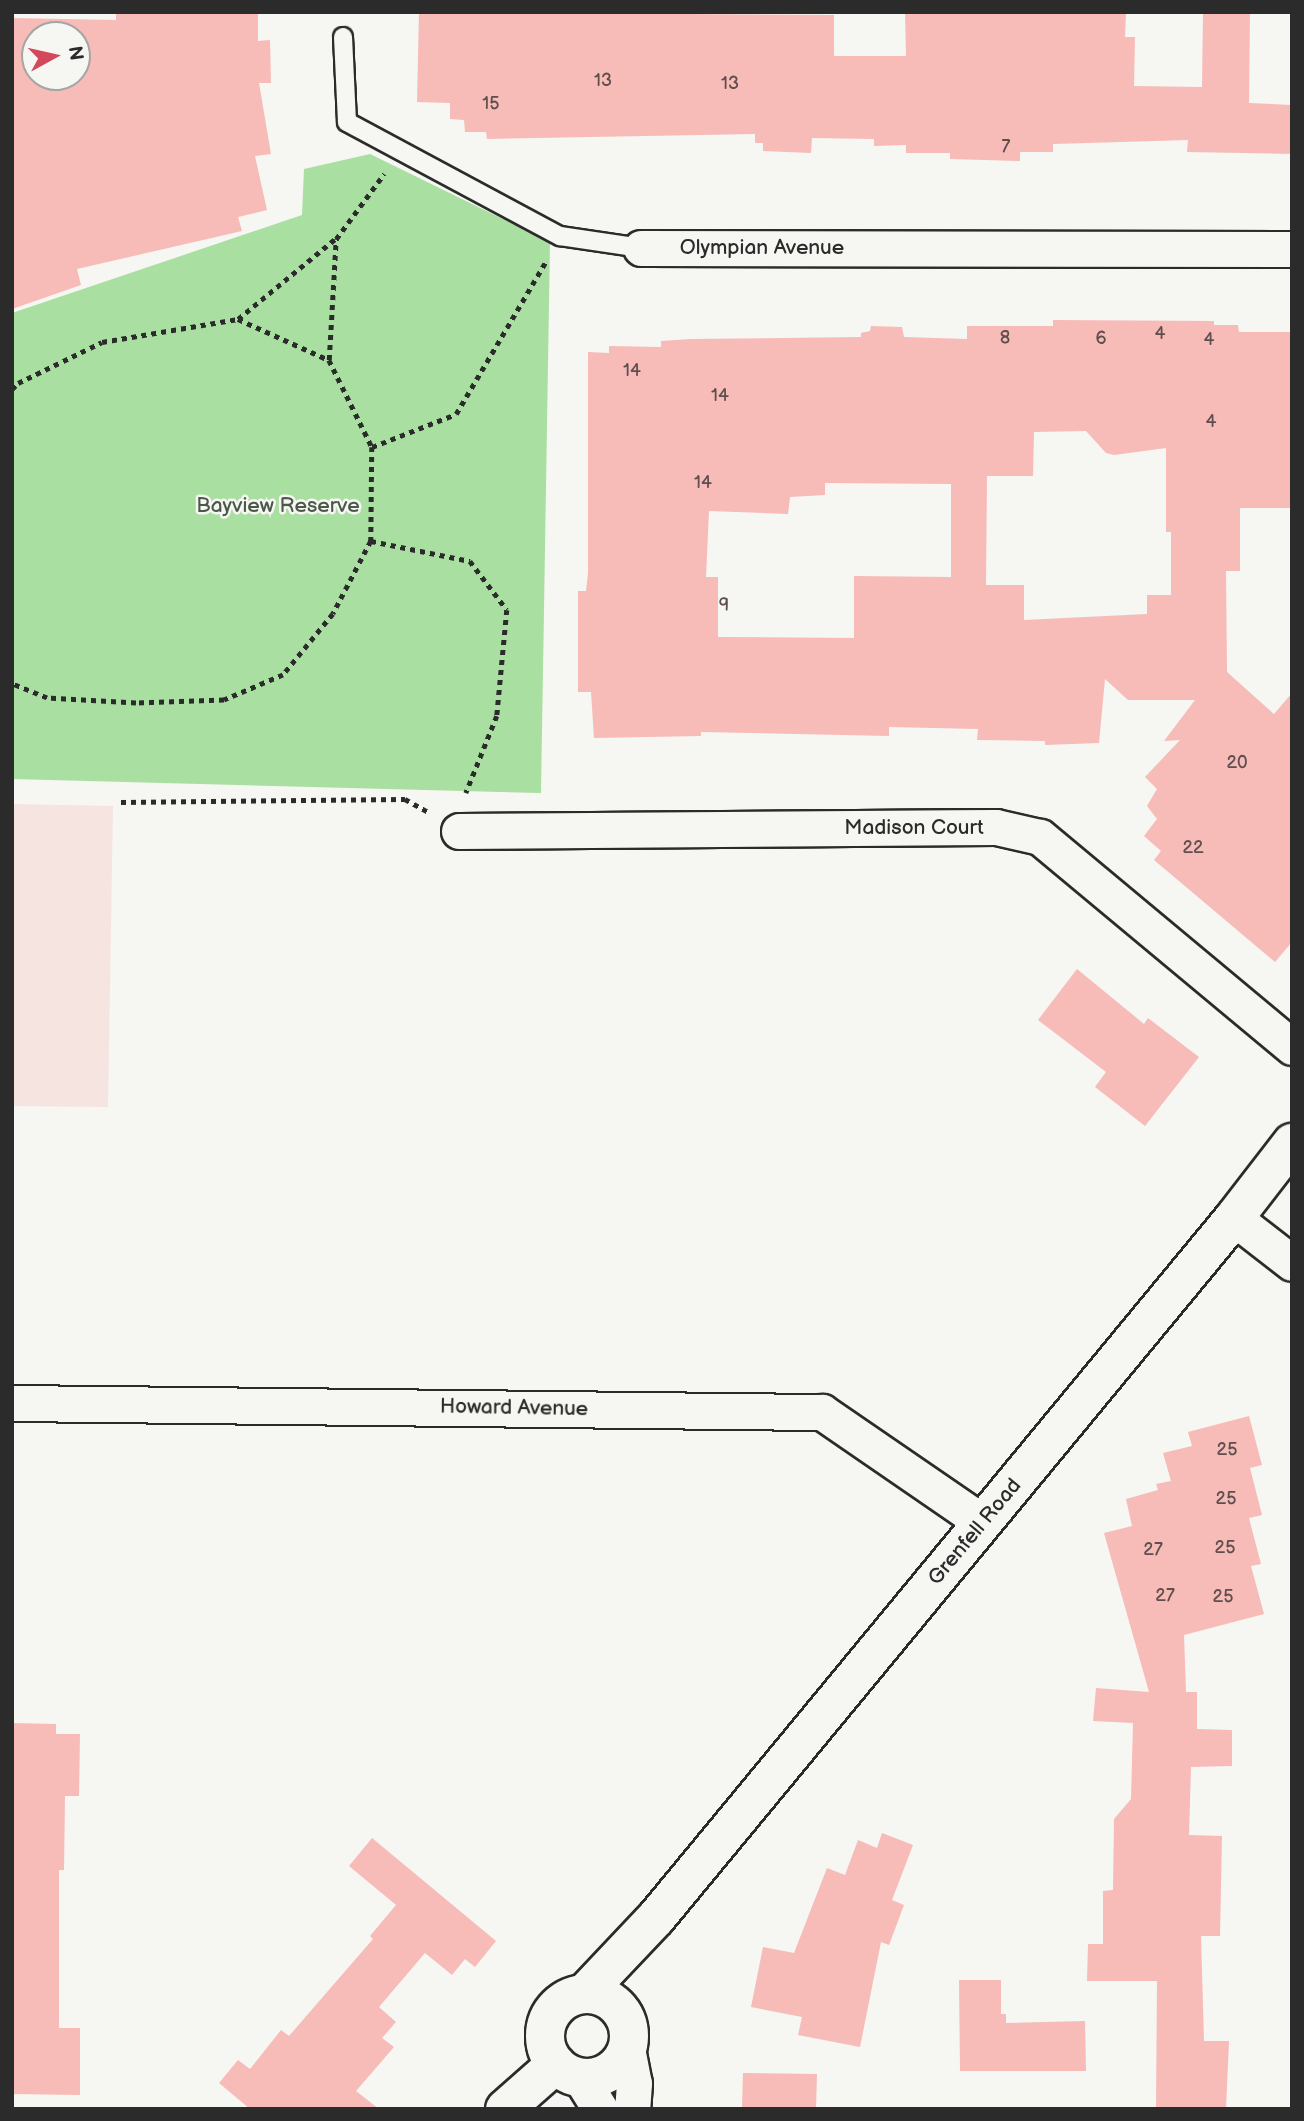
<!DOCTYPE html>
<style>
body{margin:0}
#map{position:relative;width:1304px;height:2121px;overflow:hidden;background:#f6f6f2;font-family:"Balsamiq Sans",sans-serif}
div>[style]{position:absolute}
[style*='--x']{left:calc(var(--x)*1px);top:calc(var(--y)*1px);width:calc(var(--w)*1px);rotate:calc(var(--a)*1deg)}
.built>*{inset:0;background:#f6e4e1}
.green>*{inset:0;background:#aadfa2}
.building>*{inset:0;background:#f7bbb8}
.path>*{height:4.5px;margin-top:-2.25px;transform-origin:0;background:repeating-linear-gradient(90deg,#2b2b2b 0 5px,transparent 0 10px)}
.roads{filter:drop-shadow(2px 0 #2b2b2b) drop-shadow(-2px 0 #2b2b2b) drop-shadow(0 2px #2b2b2b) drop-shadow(0 -2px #2b2b2b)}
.service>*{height:18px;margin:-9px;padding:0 9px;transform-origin:9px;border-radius:9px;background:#f6f6f2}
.minor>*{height:35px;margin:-17.5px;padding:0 17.5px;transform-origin:17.5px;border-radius:17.5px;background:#f6f6f2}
.tertiary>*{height:38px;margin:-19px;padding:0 19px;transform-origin:19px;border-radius:19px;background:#f6f6f2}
.tertiary>.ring{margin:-19px;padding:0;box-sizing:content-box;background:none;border:38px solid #f6f6f2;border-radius:50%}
span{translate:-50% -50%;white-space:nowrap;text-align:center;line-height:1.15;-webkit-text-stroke:5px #f6f6f2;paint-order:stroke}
.number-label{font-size:18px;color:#5e4f4e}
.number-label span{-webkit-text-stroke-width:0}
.street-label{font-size:21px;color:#2b2b2b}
.park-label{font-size:21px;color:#4b5849}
.frame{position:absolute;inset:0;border:14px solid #2b2b2b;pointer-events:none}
.north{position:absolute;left:21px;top:21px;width:70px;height:70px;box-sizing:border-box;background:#f6f6f2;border:2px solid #a5a5a2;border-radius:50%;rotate:82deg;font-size:19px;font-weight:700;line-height:28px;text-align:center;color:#2b2b2b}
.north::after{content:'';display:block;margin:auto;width:24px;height:32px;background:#d1495b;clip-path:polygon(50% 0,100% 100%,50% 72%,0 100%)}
</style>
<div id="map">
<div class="built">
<div style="clip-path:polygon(12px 804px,113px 806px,108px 1107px,12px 1106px)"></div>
</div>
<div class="green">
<div style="clip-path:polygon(370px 154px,550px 242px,541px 793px,12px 779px,12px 313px,302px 215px,304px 169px)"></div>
</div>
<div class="building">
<div style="clip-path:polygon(evenodd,116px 12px,258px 12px,258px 41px,270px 40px,271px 83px,259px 83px,271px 154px,255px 156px,267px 210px,238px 217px,242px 231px,77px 269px,81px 285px,12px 309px,12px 18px,116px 20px,116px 12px,35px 35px,77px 35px,77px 77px,35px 77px,35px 35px)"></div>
<div style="clip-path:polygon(419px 12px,834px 15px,834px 56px,906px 56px,905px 12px,1126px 12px,1125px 37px,1135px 37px,1134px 86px,1202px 87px,1203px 12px,1250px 12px,1249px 103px,1292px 105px,1292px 154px,1187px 152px,1188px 140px,1053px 144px,1053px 152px,1020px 152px,1020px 161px,950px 159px,950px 153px,906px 153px,906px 145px,874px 146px,874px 139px,812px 138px,811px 153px,763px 151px,763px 143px,755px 143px,755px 134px,487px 139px,486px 132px,465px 132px,464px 120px,450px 119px,450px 103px,417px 102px)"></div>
<div style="clip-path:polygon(evenodd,1053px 320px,1214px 321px,1214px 325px,1238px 325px,1239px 332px,1292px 332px,1292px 508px,1240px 508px,1240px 571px,1226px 571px,1227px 672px,1274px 714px,1292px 693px,1292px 942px,1275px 962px,1154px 860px,1161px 851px,1144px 836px,1157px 819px,1147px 806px,1157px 789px,1145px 777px,1180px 740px,1164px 741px,1195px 700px,1128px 700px,1105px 679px,1099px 743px,1045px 745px,1045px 741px,977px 740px,978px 729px,889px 727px,889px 736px,701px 732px,701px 736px,594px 738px,591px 692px,578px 692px,578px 591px,586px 591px,588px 573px,588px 352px,609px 353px,609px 346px,661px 347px,661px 341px,690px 339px,861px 337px,861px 333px,870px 331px,871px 326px,902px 327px,904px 337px,967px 339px,967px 326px,1053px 326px,1053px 320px,1086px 431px,1106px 453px,1114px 455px,1166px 448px,1166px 532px,1171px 532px,1171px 595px,1147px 595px,1147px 614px,1024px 620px,1024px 585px,986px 585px,987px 476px,1033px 476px,1034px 432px,1086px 431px,1053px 320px,825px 483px,951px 484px,951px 577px,854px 576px,854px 638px,718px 637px,718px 577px,706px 577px,709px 511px,788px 514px,790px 497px,825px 495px,825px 483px)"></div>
<div style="clip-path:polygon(1077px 969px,1144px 1024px,1148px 1018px,1199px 1057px,1145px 1126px,1095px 1087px,1106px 1072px,1038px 1020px)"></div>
<div style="clip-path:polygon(1249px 1416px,1262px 1465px,1250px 1468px,1262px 1515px,1249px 1518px,1261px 1564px,1251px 1566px,1264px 1614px,1184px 1635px,1186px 1692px,1197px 1692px,1197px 1729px,1232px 1730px,1232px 1766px,1191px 1767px,1189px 1835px,1222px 1836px,1220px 1936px,1201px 1936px,1204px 2041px,1229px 2041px,1226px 2109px,1156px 2109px,1157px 1981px,1087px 1981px,1088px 1944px,1103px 1944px,1103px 1891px,1113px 1890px,1114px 1819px,1131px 1799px,1133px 1723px,1093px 1721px,1096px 1688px,1149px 1692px,1104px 1533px,1132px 1526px,1126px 1499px,1158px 1490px,1156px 1484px,1171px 1481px,1163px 1453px,1192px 1446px,1188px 1432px)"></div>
<div style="clip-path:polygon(12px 1723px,56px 1724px,56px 1734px,80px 1734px,79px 1796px,65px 1796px,64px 1870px,59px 1870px,59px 2028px,80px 2028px,80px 2095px,12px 2094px)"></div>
<div style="clip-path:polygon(882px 1833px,913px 1845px,892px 1900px,904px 1905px,889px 1945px,881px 1942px,860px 2047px,798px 2035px,802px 2017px,751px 2007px,763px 1947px,794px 1953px,827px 1868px,845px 1875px,858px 1840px,877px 1848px)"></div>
<div style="clip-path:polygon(372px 1838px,496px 1941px,475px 1967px,465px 1959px,452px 1975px,425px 1953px,379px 2007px,396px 2022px,382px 2038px,394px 2047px,356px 2091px,379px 2109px,250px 2109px,219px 2083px,238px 2060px,250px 2069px,281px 2030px,289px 2036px,373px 1939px,370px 1936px,396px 1905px,349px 1866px)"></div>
<div style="clip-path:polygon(959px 1980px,1001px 1980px,1001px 2014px,1006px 2014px,1006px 2023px,1085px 2021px,1086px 2071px,960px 2071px)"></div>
<div style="clip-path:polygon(743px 2073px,817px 2074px,816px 2109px,742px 2107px)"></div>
</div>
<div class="path">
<div style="--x:238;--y:319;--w:126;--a:-39.5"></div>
<div style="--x:329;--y:360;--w:121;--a:-86.7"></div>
<div style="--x:336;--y:239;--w:81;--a:-53.6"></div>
<div style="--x:12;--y:389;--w:8;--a:-45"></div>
<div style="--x:18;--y:383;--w:93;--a:-26"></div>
<div style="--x:102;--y:342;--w:138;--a:-9.6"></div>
<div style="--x:238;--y:319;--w:100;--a:24.3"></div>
<div style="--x:329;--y:360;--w:97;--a:63.7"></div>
<div style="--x:372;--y:447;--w:94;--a:90.6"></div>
<div style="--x:371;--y:541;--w:82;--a:117.5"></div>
<div style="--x:333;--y:614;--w:79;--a:129.3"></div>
<div style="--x:283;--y:675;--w:64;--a:157"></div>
<div style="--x:224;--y:700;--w:88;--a:178"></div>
<div style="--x:136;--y:703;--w:89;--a:-176.8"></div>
<div style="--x:47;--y:698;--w:38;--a:-158"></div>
<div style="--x:372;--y:447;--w:90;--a:-21.4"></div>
<div style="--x:456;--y:414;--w:178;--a:-59.5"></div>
<div style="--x:371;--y:541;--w:101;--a:11.4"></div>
<div style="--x:470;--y:561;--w:61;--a:52.9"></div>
<div style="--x:507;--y:610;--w:106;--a:95.4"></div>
<div style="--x:497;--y:716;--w:83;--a:111.9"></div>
<div style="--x:121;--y:802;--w:284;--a:-0.6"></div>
<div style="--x:405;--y:799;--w:26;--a:29"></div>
</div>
<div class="roads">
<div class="service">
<div style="--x:343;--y:37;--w:85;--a:87.3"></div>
<div style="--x:347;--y:122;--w:242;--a:28.2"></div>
<div style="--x:560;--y:236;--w:82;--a:8.4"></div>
</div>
<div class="minor">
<div style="--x:641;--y:248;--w:651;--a:0.09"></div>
<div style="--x:459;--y:831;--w:537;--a:-0.43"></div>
<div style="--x:996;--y:827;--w:45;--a:12.8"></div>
<div style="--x:1040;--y:837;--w:328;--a:39.8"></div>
<div style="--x:1234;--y:1218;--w:73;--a:37.8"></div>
<div style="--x:12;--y:1403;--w:810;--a:0.64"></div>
<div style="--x:822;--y:1412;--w:194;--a:34.5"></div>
<div style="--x:627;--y:2048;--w:36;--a:79"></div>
<div style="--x:634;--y:2083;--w:26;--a:94"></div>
<div style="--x:580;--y:2077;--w:38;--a:58"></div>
</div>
<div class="tertiary">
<div style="--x:585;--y:1993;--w:103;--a:-46.6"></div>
<div style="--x:656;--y:1918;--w:908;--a:-50.45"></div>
<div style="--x:1234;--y:1218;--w:95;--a:-52.3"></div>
<div class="ring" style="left:545px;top:1994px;width:46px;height:46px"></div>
<div style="--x:505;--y:2109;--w:68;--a:-41.4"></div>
</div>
</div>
<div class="number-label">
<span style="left:603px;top:81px">13</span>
<span style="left:730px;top:84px">13</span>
<span style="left:491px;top:104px">15</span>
<span style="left:1006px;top:147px">7</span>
<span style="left:1160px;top:334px">4</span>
<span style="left:1005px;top:338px">8</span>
<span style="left:1101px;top:339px">6</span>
<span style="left:1209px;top:340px">4</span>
<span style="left:632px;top:371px">14</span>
<span style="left:720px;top:396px">14</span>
<span style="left:1211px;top:422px">4</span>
<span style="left:703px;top:483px">14</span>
<span style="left:724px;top:606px">9</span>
<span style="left:1237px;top:763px">20</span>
<span style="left:1193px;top:848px">22</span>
<span style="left:1227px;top:1450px">25</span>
<span style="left:1226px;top:1499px">25</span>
<span style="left:1225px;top:1548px">25</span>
<span style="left:1153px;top:1550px">27</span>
<span style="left:1165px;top:1596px">27</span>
<span style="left:1223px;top:1597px">25</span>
</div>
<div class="street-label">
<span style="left:762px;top:248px">Olympian Avenue</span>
<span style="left:914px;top:828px">Madison Court</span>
<span style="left:514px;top:1408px;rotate:1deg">Howard Avenue</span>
<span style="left:975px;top:1532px;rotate:-50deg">Grenfell Road</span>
</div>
<div class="park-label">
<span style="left:278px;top:506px">Bayview Reserve</span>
</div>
<div class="frame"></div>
<div class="north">N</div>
</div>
